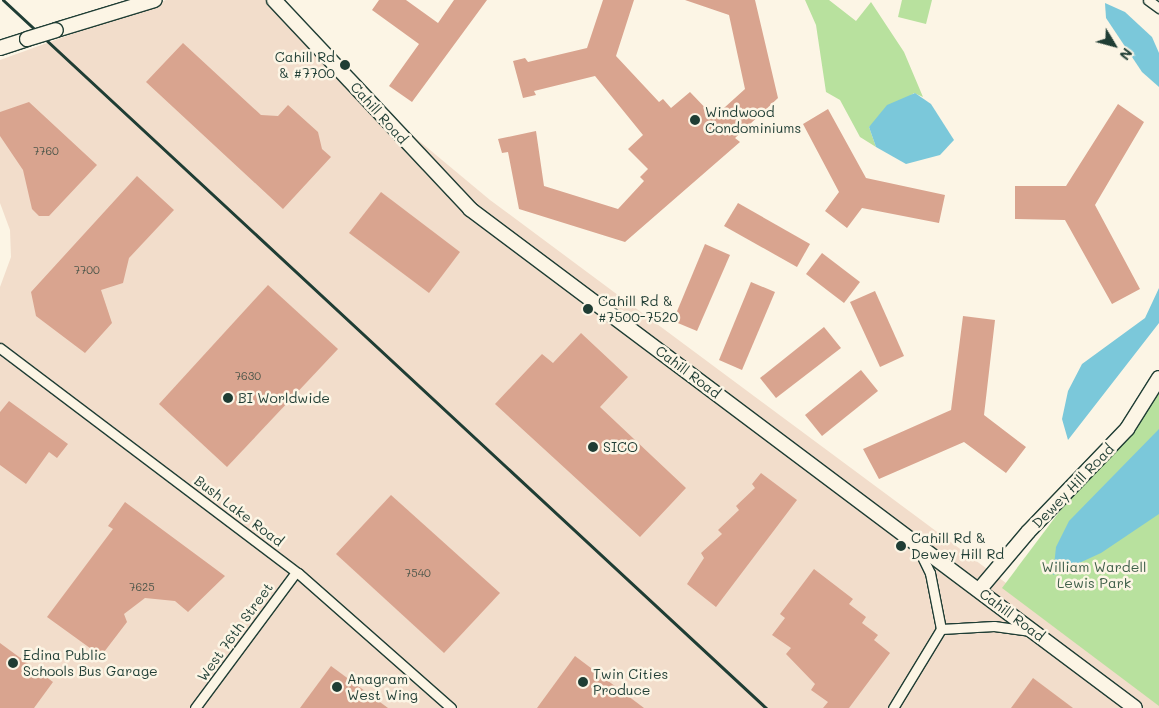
<!DOCTYPE html>
<style>
body{margin:0}
#map{position:relative;width:1159px;height:708px;overflow:hidden;background:#fcf5e5;font-family:Mali,sans-serif}
div>[style]{position:absolute}
[style*='--x']{left:calc(var(--x)*1px);top:calc(var(--y)*1px);width:calc(var(--w)*1px);rotate:calc(var(--a)*1deg)}
.built>*{inset:0;background:#f2ddcb}
.green>*{inset:0;background:#b8e19e}
.water>*{inset:0;background:#7bc8da}
.building>*{inset:0;background:#d9a48f}
.roads{filter:drop-shadow(1px 0 #1f3d34) drop-shadow(-1px 0 #1f3d34) drop-shadow(0 1px #1f3d34) drop-shadow(0 -1px #1f3d34)}
.street>*{height:9px;margin:-4.5px;padding:0 4.5px;transform-origin:4.5px;border-radius:4.5px;background:#fcf5e5}
.secondary>*{height:14px;margin:-7px;padding:0 7px;transform-origin:7px;border-radius:7px;background:#fcf5e5}
.rail>*{height:3px;margin:-1.5px;padding:0 1.5px;transform-origin:1.5px;border-radius:1.5px;background:#1f3d34}
.bridges{filter:drop-shadow(1px 0 #1f3d34) drop-shadow(-1px 0 #1f3d34) drop-shadow(0 1px #1f3d34) drop-shadow(0 -1px #1f3d34)}
.secondary-bridge>*{height:14px;margin:-7px;padding:0 7px;transform-origin:7px;border-radius:7px;background:#fcf5e5}
.dots>*{width:14px;height:14px;translate:-50% -50%;box-sizing:border-box;border:2px solid #fcf5e5;border-radius:50%}
span{translate:-50% -50%;white-space:nowrap;text-align:center;line-height:1.15;-webkit-text-stroke:5px #fcf5e5;paint-order:stroke}
.number-label{font-size:11px;color:#4e574b}
.number-label span{-webkit-text-stroke-width:0}
.poi-label{font-size:14px;color:#1f3d34}
.right{translate:-100% -50%;text-align:right}
.left{translate:0 -50%;text-align:left}
.street-label{font-size:14px;color:#1f3d34}
.park-label{font-size:14px;color:#3e5e49}
.north{position:absolute;left:1089px;top:20px;width:50px;height:50px;-webkit-text-stroke:4px #fcf5e5;paint-order:stroke;rotate:127deg;font-size:14px;font-weight:700;line-height:20px;text-align:center;color:#1f3d34}
.north::after{content:'';display:block;margin:auto;width:18px;height:22px;background:#1f3d34;clip-path:polygon(50% 0,100% 100%,50% 72%,0 100%)}
</style>
<div id="map">
<div class="built">
<div style="clip-path:polygon(166px 0,267px 0,406px 130px,490px 200px,1006px 583px,1159px 703px,1159px 708px,0 708px,0 287px,11px 257px,10px 230px,0 203px,0 60px)"></div>
</div>
<div class="green">
<div style="clip-path:polygon(805px 0,829px 0,856px 21px,871px 2px,904px 52px,923px 97px,914px 93px,869px 127px,876px 147px,860px 137px,840px 100px,826px 92px,816px 25px)"></div>
<div style="clip-path:polygon(902px 0,932px 0,926px 24px,898px 17px)"></div>
<div style="clip-path:polygon(1159px 379px,1159px 706px,1002px 588px)"></div>
</div>
<div class="water">
<div style="clip-path:polygon(1105px 3px,1125px 12px,1152px 37px,1159px 53px,1159px 87px,1142px 72px,1106px 18px)"></div>
<div style="clip-path:polygon(915px 93px,931px 104px,954px 140px,940px 155px,906px 164px,876px 147px,869px 127px,887px 105px)"></div>
<div style="clip-path:polygon(1159px 288px,1159px 323px,1068px 440px,1062px 419px,1068px 391px,1082px 364px,1145px 318px)"></div>
<div style="clip-path:polygon(1159px 429px,1159px 514px,1101px 553px,1053px 575px,1056px 547px,1069px 521px)"></div>
</div>
<div class="building">
<div style="clip-path:polygon(379px 0,406px 0,438px 23px,454px 0,487px 0,412px 102px,389px 86px,419px 44px,372px 10px)"></div>
<div style="clip-path:polygon(603px 0,634px 0,616px 56px,659px 102px,663px 99px,671px 108px,690px 92px,714px 117px,745px 89px,729px 15px,685px 0,755px 0,778px 98px,735px 138px,740px 142px,625px 242px,519px 209px,508px 152px,502px 153px,498px 139px,536px 131px,544px 186px,618px 209px,644px 181px,640px 177px,648px 169px,628px 149px,643px 135px,595px 76px,534px 91px,536px 95px,523px 98px,513px 61px,525px 58px,528px 62px,587px 48px)"></div>
<div style="clip-path:polygon(183px 43px,261px 115px,278px 116px,288px 105px,318px 132px,322px 149px,331px 157px,283px 209px,146px 82px)"></div>
<div style="clip-path:polygon(29px 102px,97px 165px,49px 216px,39px 216px,32px 209px,23px 170px,0 136px,0 112px)"></div>
<div style="clip-path:polygon(1118px 104px,1144px 122px,1095px 205px,1140px 289px,1112px 304px,1065px 220px,1015px 219px,1015px 186px,1066px 186px)"></div>
<div style="clip-path:polygon(828px 109px,866px 178px,945px 195px,939px 223px,862px 208px,847px 228px,825px 211px,839px 192px,803px 124px)"></div>
<div style="clip-path:polygon(137px 176px,174px 210px,129px 258px,123px 283px,101px 290px,112px 323px,85px 353px,36px 316px,31px 292px)"></div>
<div style="clip-path:polygon(381px 192px,460px 252px,429px 293px,349px 233px)"></div>
<div style="clip-path:polygon(738px 203px,810px 244px,797px 267px,724px 226px)"></div>
<div style="clip-path:polygon(705px 244px,730px 255px,697px 331px,673px 321px)"></div>
<div style="clip-path:polygon(822px 253px,860px 282px,844px 303px,806px 274px)"></div>
<div style="clip-path:polygon(751px 282px,775px 292px,742px 370px,719px 360px)"></div>
<div style="clip-path:polygon(268px 285px,338px 349px,227px 467px,159px 404px)"></div>
<div style="clip-path:polygon(875px 291px,904px 356px,880px 367px,850px 302px)"></div>
<div style="clip-path:polygon(963px 316px,995px 320px,984px 415px,1026px 447px,1006px 473px,964px 442px,879px 479px,863px 449px,951px 410px)"></div>
<div style="clip-path:polygon(824px 327px,841px 348px,776px 398px,760px 378px)"></div>
<div style="clip-path:polygon(581px 333px,628px 377px,600px 407px,686px 488px,640px 537px,495px 404px,542px 354px,553px 363px)"></div>
<div style="clip-path:polygon(861px 370px,878px 391px,822px 436px,805px 415px)"></div>
<div style="clip-path:polygon(9px 401px,68px 444px,57px 458px,49px 452px,26px 484px,0 465px,0 412px)"></div>
<div style="clip-path:polygon(761px 473px,797px 500px,716px 607px,687px 584px,704px 558px,701px 553px,722px 534px,718px 530px,739px 510px,736px 506px,755px 488px,752px 484px)"></div>
<div style="clip-path:polygon(391px 495px,500px 593px,444px 653px,336px 554px)"></div>
<div style="clip-path:polygon(125px 502px,225px 576px,188px 612px,175px 601px,145px 598px,124px 614px,127px 622px,101px 656px,47px 617px,113px 529px,108px 526px)"></div>
<div style="clip-path:polygon(814px 569px,853px 599px,849px 604px,866px 617px,862px 623px,878px 635px,874px 640px,890px 653px,849px 708px,823px 708px,828px 702px,811px 690px,815px 684px,786px 654px,791px 648px,772px 635px,785px 618px,780px 614px)"></div>
<div style="clip-path:polygon(0 643px,53px 682px,34px 708px,0 708px)"></div>
<div style="clip-path:polygon(575px 656px,644px 708px,537px 708px)"></div>
<div style="clip-path:polygon(331px 666px,388px 708px,300px 708px)"></div>
<div style="clip-path:polygon(1033px 678px,1073px 708px,1011px 708px)"></div>
</div>
<div class="roads">
<div class="street">
<div style="--x:1148;--y:0;--w:14;--a:36"></div>
<div style="--x:0;--y:348;--w:373;--a:37.1"></div>
<div style="--x:298;--y:573;--w:204;--a:41.4"></div>
<div style="--x:941;--y:629;--w:53;--a:-3.2"></div>
<div style="--x:994;--y:626;--w:37;--a:8"></div>
<div style="--x:195;--y:708;--w:169;--a:-53.4"></div>
<div style="--x:893;--y:708;--w:92;--a:-58.7"></div>
<div style="--x:941;--y:629;--w:57;--a:-101.1"></div>
<div style="--x:930;--y:573;--w:28;--a:-116"></div>
</div>
<div class="secondary">
<div style="--x:274;--y:0;--w:287;--a:46.8"></div>
<div style="--x:470;--y:209;--w:831;--a:36.88"></div>
<div style="--x:56;--y:30;--w:103;--a:-16.9"></div>
<div style="--x:0;--y:48;--w:28;--a:-18"></div>
<div style="--x:979;--y:590;--w:76;--a:-49.8"></div>
<div style="--x:1028;--y:532;--w:143;--a:-46.1"></div>
<div style="--x:1127;--y:429;--w:60;--a:-57.9"></div>
</div>
</div>
<div class="rail">
<div style="--x:3;--y:0;--w:1041;--a:42.86"></div>
</div>
<div class="bridges">
<div class="secondary-bridge">
<div style="--x:27;--y:39;--w:30;--a:-17"></div>
</div>
</div>
<div class="dots">
<div style="left:345px;top:65px;background:#1f3d34"></div>
<div style="left:695px;top:120px;background:#1f3d34"></div>
<div style="left:588px;top:309px;background:#1f3d34"></div>
<div style="left:228px;top:398px;background:#1f3d34"></div>
<div style="left:593px;top:447px;background:#1f3d34"></div>
<div style="left:901px;top:546px;background:#1f3d34"></div>
<div style="left:13px;top:663px;background:#1f3d34"></div>
<div style="left:583px;top:682px;background:#1f3d34"></div>
<div style="left:337px;top:687px;background:#1f3d34"></div>
</div>
<div class="number-label">
<span style="left:46px;top:151px">7760</span>
<span style="left:87px;top:270px">7700</span>
<span style="left:248px;top:376px">7630</span>
<span style="left:418px;top:573px">7540</span>
<span style="left:142px;top:587px">7625</span>
</div>
<div class="poi-label">
<span class="right" style="left:335px;top:65px">Cahill Rd<br>&amp; #7700</span>
<span class="left" style="left:705px;top:120px">Windwood<br>Condominiums</span>
<span class="left" style="left:598px;top:309px">Cahill Rd &amp;<br>#7500-7520</span>
<span class="left" style="left:238px;top:398px">BI Worldwide</span>
<span class="left" style="left:603px;top:447px">SICO</span>
<span class="left" style="left:911px;top:546px">Cahill Rd &amp;<br>Dewey Hill Rd</span>
<span class="left" style="left:23px;top:663px">Edina Public<br>Schools Bus Garage</span>
<span class="left" style="left:593px;top:682px">Twin Cities<br>Produce</span>
<span class="left" style="left:347px;top:687px">Anagram<br>West Wing</span>
</div>
<div class="street-label">
<span style="left:379px;top:113px;rotate:48deg">Cahill Road</span>
<span style="left:688px;top:372px;rotate:37deg">Cahill Road</span>
<span style="left:1073px;top:486px;rotate:-46deg">Dewey Hill Road</span>
<span style="left:239px;top:511px;rotate:37deg">Bush Lake Road</span>
<span style="left:1012px;top:615px;rotate:37deg">Cahill Road</span>
<span style="left:235px;top:632px;rotate:-54deg">West 76th Street</span>
</div>
<div class="park-label">
<span style="left:1094px;top:575px">William Wardell<br>Lewis Park</span>
</div>
<div class="north">N</div>
</div>
